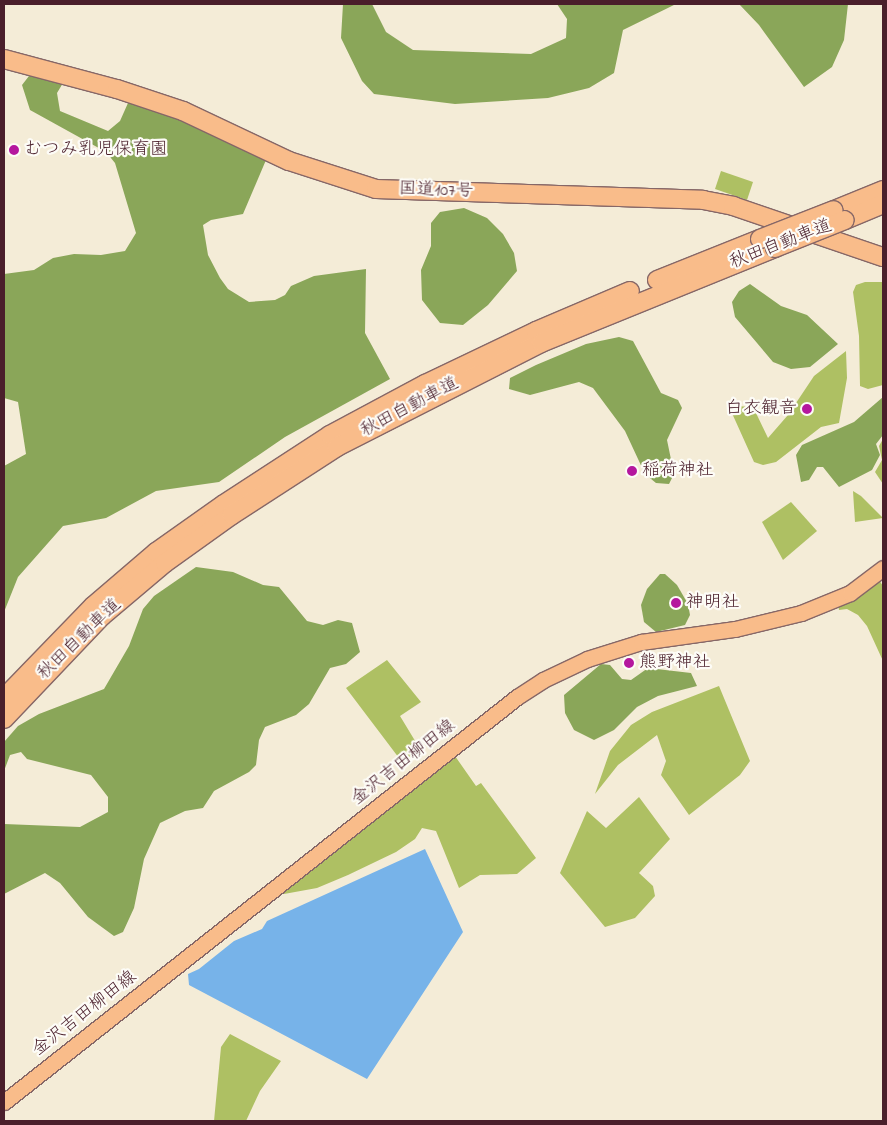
<!DOCTYPE html>
<meta charset="utf-8">
<style>
body{margin:0}
#map{position:relative;width:887px;height:1125px;overflow:hidden;background:#f4ecd7;font-family:"Indie Flower","Klee One",sans-serif}
div>[style]{position:absolute}
[style*='--x']{left:calc(var(--x)*1px);top:calc(var(--y)*1px);width:calc(var(--w)*1px);rotate:calc(var(--a)*1deg)}
.green>*{inset:0;background:#aec063}
.forest>*{inset:0;background:#8aa659}
.water>*{inset:0;background:#77b3e9}
.roads{filter:drop-shadow(1px 0 #866767) drop-shadow(-1px 0 #866767) drop-shadow(0 1px #866767) drop-shadow(0 -1px #866767)}
.major>*{height:15px;margin:-7.5px;padding:0 7.5px;transform-origin:7.5px;border-radius:7.5px;background:#f9bc8a}
.highway>*{height:18px;margin:-9px;padding:0 9px;transform-origin:9px;border-radius:9px;background:#f9bc8a}
.bridges{filter:drop-shadow(1px 0 #866767) drop-shadow(-1px 0 #866767) drop-shadow(0 1px #866767) drop-shadow(0 -1px #866767)}
.highway-bridge>*{height:18px;margin:-9px;padding:0 9px;transform-origin:9px;border-radius:9px;background:#f9bc8a}
.dots>*{width:14px;height:14px;translate:-50% -50%;box-sizing:border-box;border:2px solid #fdfcf7;border-radius:50%}
span{translate:-50% -50%;white-space:nowrap;text-align:center;line-height:1.15;-webkit-text-stroke:4.5px #fdfcf7;paint-order:stroke}
.poi-label{font-size:18px;color:#4a1f2b}
.left{translate:0 -50%;text-align:left}
.right{translate:-100% -50%;text-align:right}
.street-label{font-size:18px;color:#4a1f2b}
.frame{position:absolute;inset:0;border:5px solid #4a1f2b;pointer-events:none}
</style>
<div id="map">
<div class="green">
<div style="clip-path:polygon(721px 171px,753px 182px,747px 200px,715px 189px)"></div>
<div style="clip-path:polygon(865px 282px,883px 282px,883px 385px,868px 389px,860px 386px,859px 336px,853px 292px,856px 285px)"></div>
<div style="clip-path:polygon(846px 351px,847px 378px,839px 423px,821px 427px,776px 462px,763px 465px,754px 462px,731px 411px,738px 406px,749px 407px,756px 413px,768px 438px,788px 415px,814px 376px)"></div>
<div style="clip-path:polygon(883px 439px,883px 484px,875px 472px,882px 460px,879px 446px)"></div>
<div style="clip-path:polygon(853px 491px,861px 496px,883px 518px,855px 522px)"></div>
<div style="clip-path:polygon(791px 502px,817px 531px,783px 560px,762px 522px)"></div>
<div style="clip-path:polygon(879px 580px,883px 586px,883px 661px,867px 626px,858px 615px,847px 609px,839px 610px,838px 605px)"></div>
<div style="clip-path:polygon(387px 660px,421px 702px,400px 716px,420px 749px,402px 762px,346px 688px)"></div>
<div style="clip-path:polygon(719px 686px,750px 761px,740px 775px,689px 815px,661px 775px,666px 761px,657px 735px,618px 765px,595px 794px,610px 751px,631px 725px,652px 712px)"></div>
<div style="clip-path:polygon(455px 756px,476px 786px,481px 783px,536px 858px,517px 874px,480px 875px,459px 888px,436px 831px,422px 828px,415px 839px,396px 852px,348px 875px,317px 888px,284px 894px,283px 888px)"></div>
<div style="clip-path:polygon(639px 797px,670px 839px,639px 873px,653px 886px,655px 896px,635px 918px,605px 927px,560px 873px,587px 811px,606px 828px)"></div>
<div style="clip-path:polygon(230px 1034px,281px 1061px,260px 1091px,246px 1121px,214px 1121px,221px 1047px)"></div>
</div>
<div class="forest">
<div style="clip-path:polygon(343px 4px,372px 4px,386px 32px,413px 50px,531px 54px,566px 38px,567px 19px,557px 4px,676px 4px,623px 30px,614px 73px,589px 88px,548px 98px,455px 104px,374px 94px,362px 81px,341px 38px)"></div>
<div style="clip-path:polygon(739px 4px,848px 4px,844px 40px,832px 67px,804px 87px,759px 25px)"></div>
<div style="clip-path:polygon(29px 76px,63px 83px,57px 93px,60px 111px,108px 131px,120px 121px,128px 103px,159px 109px,266px 160px,243px 214px,211px 220px,203px 225px,208px 255px,220px 278px,228px 289px,249px 302px,275px 300px,285px 295px,291px 286px,314px 276px,366px 269px,365px 333px,390px 379px,285px 437px,219px 482px,156px 491px,106px 518px,63px 526px,18px 577px,4px 612px,4px 466px,26px 454px,18px 402px,4px 398px,4px 274px,34px 270px,53px 258px,74px 254px,101px 255px,125px 251px,136px 233px,115px 163px,106px 152px,30px 110px,22px 85px)"></div>
<div style="clip-path:polygon(464px 208px,487px 218px,503px 234px,514px 253px,517px 271px,488px 305px,463px 325px,440px 323px,422px 300px,421px 270px,431px 246px,431px 223px,440px 212px)"></div>
<div style="clip-path:polygon(750px 284px,781px 306px,807px 315px,838px 344px,810px 367px,791px 369px,773px 362px,735px 317px,732px 302px,739px 291px)"></div>
<div style="clip-path:polygon(619px 337px,633px 341px,661px 393px,678px 400px,682px 408px,667px 440px,674px 474px,669px 484px,656px 483px,645px 474px,625px 431px,593px 388px,579px 382px,530px 395px,509px 389px,510px 378px,536px 365px,586px 344px)"></div>
<div style="clip-path:polygon(883px 397px,883px 435px,876px 444px,880px 455px,872px 470px,839px 487px,823px 467px,817px 467px,809px 480px,801px 482px,796px 455px,802px 445px,854px 422px)"></div>
<div style="clip-path:polygon(196px 567px,233px 572px,263px 585px,279px 587px,307px 621px,323px 625px,338px 620px,352px 623px,360px 652px,346px 664px,330px 668px,309px 704px,296px 715px,265px 727px,259px 740px,256px 765px,249px 772px,214px 791px,203px 808px,185px 811px,160px 823px,144px 859px,134px 908px,123px 932px,114px 936px,88px 917px,60px 883px,45px 873px,4px 894px,4px 824px,80px 827px,108px 812px,108px 797px,91px 775px,27px 759px,21px 752px,10px 755px,4px 771px,4px 742px,18px 726px,39px 714px,104px 689px,129px 646px,143px 609px,154px 596px)"></div>
<div style="clip-path:polygon(660px 574px,665px 574px,677px 585px,688px 604px,690px 615px,685px 625px,656px 632px,644px 622px,641px 605px,647px 589px)"></div>
<div style="clip-path:polygon(601px 664px,610px 665px,622px 679px,631px 680px,648px 668px,691px 673px,697px 686px,658px 696px,637px 707px,614px 730px,594px 740px,574px 730px,565px 713px,564px 695px)"></div>
</div>
<div class="water">
<div style="clip-path:polygon(425px 849px,463px 932px,367px 1079px,189px 985px,188px 974px,199px 969px,234px 941px,262px 929px,267px 921px)"></div>
</div>
<div class="roads">
<div class="major">
<div style="--x:4;--y:1102;--w:654;--a:-38.29"></div>
<div style="--x:517;--y:697;--w:31;--a:-33"></div>
<div style="--x:543;--y:680;--w:49;--a:-25.5"></div>
<div style="--x:587;--y:659;--w:57;--a:-17.5"></div>
<div style="--x:641;--y:642;--w:95;--a:-7.9"></div>
<div style="--x:735;--y:629;--w:68;--a:-13.6"></div>
<div style="--x:801;--y:613;--w:53;--a:-22.2"></div>
<div style="--x:850;--y:593;--w:41;--a:-37.1"></div>
</div>
<div class="highway">
<div style="--x:4;--y:59;--w:117;--a:14.9"></div>
<div style="--x:117;--y:89;--w:70;--a:18.4"></div>
<div style="--x:183;--y:111;--w:117;--a:25.3"></div>
<div style="--x:289;--y:161;--w:91;--a:17.8"></div>
<div style="--x:376;--y:189;--w:327;--a:1.9"></div>
<div style="--x:703;--y:200;--w:31;--a:11"></div>
<div style="--x:733;--y:206;--w:158;--a:18.8"></div>
<div style="--x:834;--y:210;--w:53;--a:-22.2"></div>
<div style="--x:845;--y:220;--w:41;--a:-22.8"></div>
<div style="--x:657;--y:280;--w:111;--a:-21.7"></div>
<div style="--x:4;--y:698;--w:128;--a:-45.9"></div>
<div style="--x:93;--y:606;--w:83;--a:-40.6"></div>
<div style="--x:156;--y:552;--w:83;--a:-35.2"></div>
<div style="--x:224;--y:504;--w:126;--a:-33.1"></div>
<div style="--x:330;--y:435;--w:108;--a:-28.2"></div>
<div style="--x:425;--y:384;--w:123;--a:-25.5"></div>
<div style="--x:536;--y:331;--w:102;--a:-23.1"></div>
<div style="--x:4;--y:719;--w:142;--a:-46.4"></div>
<div style="--x:102;--y:616;--w:82;--a:-40.1"></div>
<div style="--x:165;--y:563;--w:82;--a:-35.6"></div>
<div style="--x:232;--y:515;--w:125;--a:-32.9"></div>
<div style="--x:337;--y:447;--w:229;--a:-27"></div>
<div style="--x:541;--y:343;--w:253;--a:-22.1"></div>
</div>
</div>
<div class="bridges">
<div class="highway-bridge">
<div style="--x:760;--y:239;--w:79;--a:-21.4"></div>
<div style="--x:775;--y:248;--w:75;--a:-21.8"></div>
</div>
</div>
<div class="dots">
<div style="left:14px;top:150px;background:#b5179e"></div>
<div style="left:807px;top:409px;background:#b5179e"></div>
<div style="left:632px;top:471px;background:#b5179e"></div>
<div style="left:676px;top:603px;background:#b5179e"></div>
<div style="left:629px;top:663px;background:#b5179e"></div>
</div>
<div class="poi-label">
<span class="left" style="left:24px;top:150px">むつみ乳児保育園</span>
<span class="right" style="left:797px;top:409px">白衣観音</span>
<span class="left" style="left:642px;top:471px">稲荷神社</span>
<span class="left" style="left:686px;top:603px">神明社</span>
<span class="left" style="left:639px;top:663px">熊野神社</span>
</div>
<div class="street-label">
<span style="left:436px;top:191px;rotate:2deg">国道107号</span>
<span style="left:781px;top:245px;rotate:-21deg">秋田自動車道</span>
<span style="left:410px;top:408px;rotate:-28deg">秋田自動車道</span>
<span style="left:80px;top:640px;rotate:-44deg">秋田自動車道</span>
<span style="left:404px;top:763px;rotate:-38deg">金沢吉田柳田線</span>
<span style="left:85px;top:1014px;rotate:-38deg">金沢吉田柳田線</span>
</div>
<div class="frame"></div>
</div>
